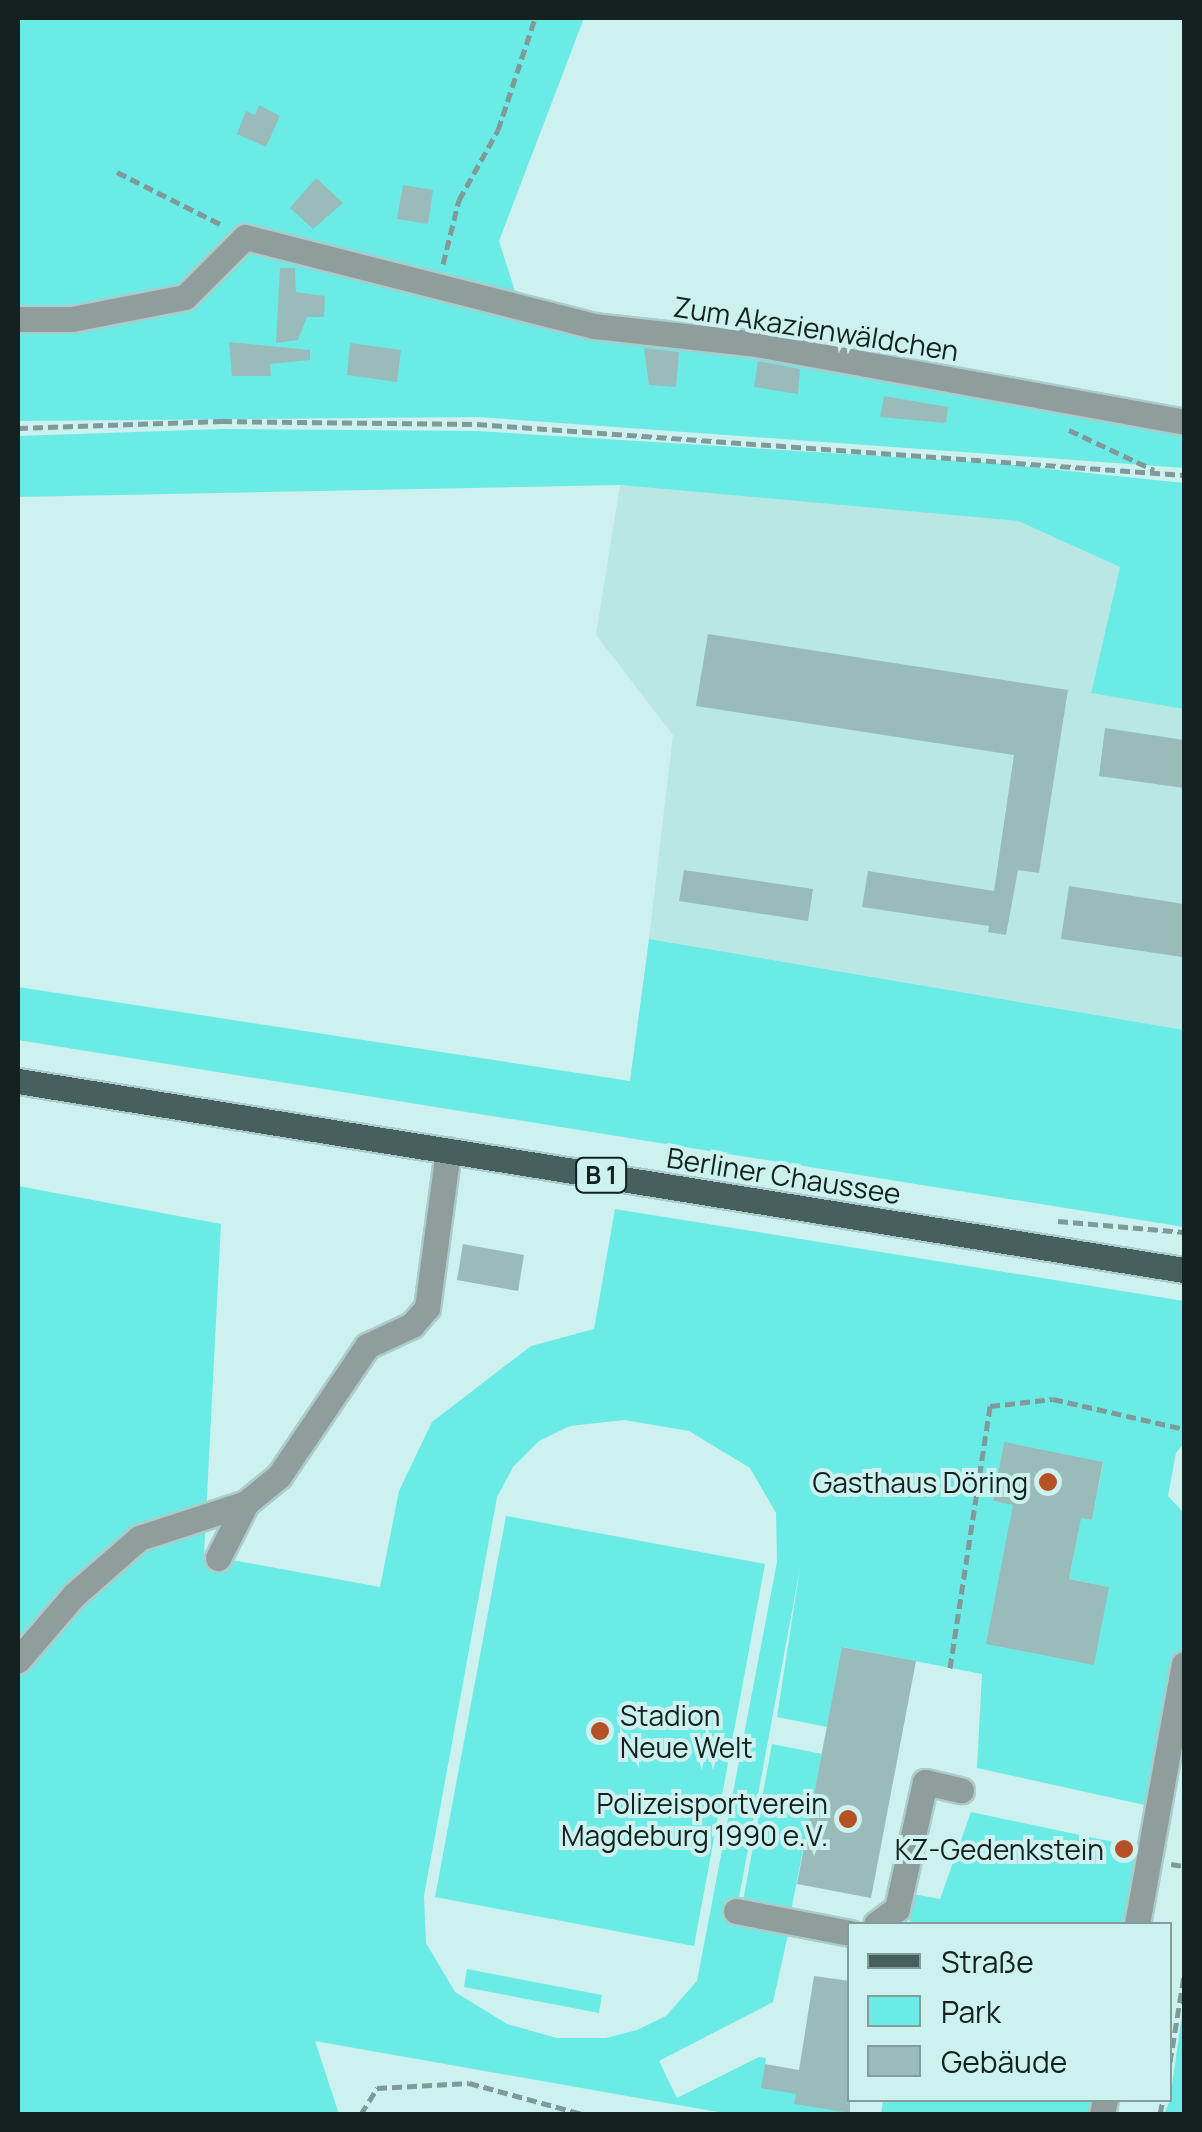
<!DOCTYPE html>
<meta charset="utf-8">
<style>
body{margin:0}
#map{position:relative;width:1202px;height:2132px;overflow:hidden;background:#ccf1ef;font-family:Manrope,sans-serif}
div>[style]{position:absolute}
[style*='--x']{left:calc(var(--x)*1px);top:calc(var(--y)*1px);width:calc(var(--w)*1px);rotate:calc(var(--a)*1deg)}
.built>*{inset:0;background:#b8e7e4}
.green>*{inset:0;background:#6bebe6}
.building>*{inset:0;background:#99bcba}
.path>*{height:5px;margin-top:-2.5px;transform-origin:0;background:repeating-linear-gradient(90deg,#7f9a98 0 10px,transparent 0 15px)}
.roads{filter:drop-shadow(2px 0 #abccca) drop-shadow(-2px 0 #abccca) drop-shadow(0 2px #abccca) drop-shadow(0 -2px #abccca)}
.minor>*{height:25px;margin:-12.5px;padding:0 12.5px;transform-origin:12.5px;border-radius:12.5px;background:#8f9e9d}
.major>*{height:25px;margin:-12.5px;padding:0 12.5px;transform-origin:12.5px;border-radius:12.5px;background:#45605f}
.dots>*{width:28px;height:28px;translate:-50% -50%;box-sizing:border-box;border:5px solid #ccf1ef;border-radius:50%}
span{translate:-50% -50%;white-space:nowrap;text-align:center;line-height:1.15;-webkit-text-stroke:8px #ccf1ef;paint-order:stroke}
.shield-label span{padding:2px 8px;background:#ccf1ef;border:2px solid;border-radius:8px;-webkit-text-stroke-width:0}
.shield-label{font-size:25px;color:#132120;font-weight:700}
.street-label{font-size:28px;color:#132120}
.poi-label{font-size:28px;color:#132120}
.right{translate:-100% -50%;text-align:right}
.left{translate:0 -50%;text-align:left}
.frame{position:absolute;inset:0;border:20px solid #132120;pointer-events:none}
.legend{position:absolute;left:847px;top:1922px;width:325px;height:180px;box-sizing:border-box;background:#ccf1ef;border:2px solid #829e9c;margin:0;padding:12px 18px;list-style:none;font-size:30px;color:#132120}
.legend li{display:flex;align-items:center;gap:20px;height:50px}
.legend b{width:50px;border:2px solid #829e9c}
</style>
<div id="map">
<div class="built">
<div style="clip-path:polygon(620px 485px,1018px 521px,1120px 567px,1091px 692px,1184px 709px,1184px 1030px,649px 939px,673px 735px,596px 635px)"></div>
</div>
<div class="green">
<div style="clip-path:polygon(18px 18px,584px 18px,499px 241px,521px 310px,1184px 422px,1184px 468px,478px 417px,18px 421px)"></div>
<div style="clip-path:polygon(223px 429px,477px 431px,993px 463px,1184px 483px,1184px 709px,1091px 693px,1120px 567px,1018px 521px,620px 485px,18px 497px,18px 436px)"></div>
<div style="clip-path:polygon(649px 939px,1184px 1030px,1184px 1227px,18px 1040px,18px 987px,630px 1081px)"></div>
<div style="clip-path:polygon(evenodd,18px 1186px,221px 1224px,204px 1555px,380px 1587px,399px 1491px,432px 1422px,531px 1346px,594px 1329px,615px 1209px,1184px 1301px,1184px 1443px,1176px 1453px,1168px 1496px,1184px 1513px,1184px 1641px,1149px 1806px,977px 1768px,982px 1674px,843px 1647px,827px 1727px,777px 1717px,800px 1568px,735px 1919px,789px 1930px,773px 2002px,659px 2061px,677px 2098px,759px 2057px,766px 2058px,762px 2088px,799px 2070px,795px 2104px,861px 2114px,729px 2114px,315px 2041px,339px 2114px,18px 2114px,18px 1186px,624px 1420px,689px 1431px,750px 1468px,776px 1513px,777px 1562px,697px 1981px,666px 2016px,637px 2030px,606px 2038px,557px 2038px,507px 2024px,455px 1992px,426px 1943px,424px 1896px,497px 1497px,513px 1467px,539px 1441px,570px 1426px,624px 1420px,18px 1186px,1004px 1443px,1103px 1463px,1092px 1520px,993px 1501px,1004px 1443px,18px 1186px,1078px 1532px,1069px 1579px,1108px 1587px,987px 1644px,1078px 1532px)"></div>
<div style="clip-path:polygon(506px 1516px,765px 1564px,694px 1946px,435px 1897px)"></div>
<div style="clip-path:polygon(772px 1744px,822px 1754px,791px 1911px,743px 1901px)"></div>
<div style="clip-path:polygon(971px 1812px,1137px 1847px,1125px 1924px,909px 1924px,913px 1894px,940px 1899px)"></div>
<div style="clip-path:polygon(467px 1969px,602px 1995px,599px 2013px,464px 1987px)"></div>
<div style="clip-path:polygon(1184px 2000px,1184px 2114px,1164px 2114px,1170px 2100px)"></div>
<div style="clip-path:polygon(883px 2100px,1101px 2100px,1099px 2114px,881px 2114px)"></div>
</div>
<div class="building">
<div style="clip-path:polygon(259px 105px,280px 116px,266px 147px,237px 134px,246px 111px,255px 115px)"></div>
<div style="clip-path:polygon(316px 178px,343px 203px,313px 229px,290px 208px)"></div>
<div style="clip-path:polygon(403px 185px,433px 190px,428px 224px,397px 219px)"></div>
<div style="clip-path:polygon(280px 268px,295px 268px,296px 292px,325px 296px,324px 317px,307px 317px,298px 340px,276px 343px)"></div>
<div style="clip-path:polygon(229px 342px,310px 350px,310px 360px,270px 364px,271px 376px,232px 376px)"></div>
<div style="clip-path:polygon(350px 343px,401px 350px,397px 382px,347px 375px)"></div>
<div style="clip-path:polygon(644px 348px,679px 352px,676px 387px,649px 385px)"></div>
<div style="clip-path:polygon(758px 361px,800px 369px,798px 394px,754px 387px)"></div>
<div style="clip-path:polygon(884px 396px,948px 407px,946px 423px,880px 417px)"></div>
<div style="clip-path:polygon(708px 634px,1068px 690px,1039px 873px,1018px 870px,1006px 935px,988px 932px,989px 926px,862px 907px,868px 871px,994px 891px,1014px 755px,696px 706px)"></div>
<div style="clip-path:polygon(1105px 728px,1184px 740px,1184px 788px,1099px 776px)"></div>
<div style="clip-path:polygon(684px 870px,813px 889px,808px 921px,679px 901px)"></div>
<div style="clip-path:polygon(1069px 886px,1184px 904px,1182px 957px,1061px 939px)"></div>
<div style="clip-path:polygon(463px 1244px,524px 1255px,518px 1291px,457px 1280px)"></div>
<div style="clip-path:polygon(1004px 1442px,1103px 1462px,1092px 1520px,1081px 1518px,1069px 1579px,1109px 1587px,1094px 1665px,986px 1644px,1013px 1505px,993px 1501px)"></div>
<div style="clip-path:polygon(842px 1647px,916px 1661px,871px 1898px,797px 1884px)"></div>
<div style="clip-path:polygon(814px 1976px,850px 1981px,850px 2113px,794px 2104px,796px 2094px,761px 2088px,765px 2064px,799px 2070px)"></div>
</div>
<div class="path">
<div style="--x:117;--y:172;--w:120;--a:26.8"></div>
<div style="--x:443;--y:264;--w:66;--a:-76"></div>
<div style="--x:459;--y:200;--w:80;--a:-60.9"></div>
<div style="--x:498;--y:130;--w:118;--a:-71.7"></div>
<div style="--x:18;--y:428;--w:204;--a:-2"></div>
<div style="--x:222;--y:421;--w:255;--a:0.7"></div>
<div style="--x:477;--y:424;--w:709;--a:4.13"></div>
<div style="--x:1069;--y:430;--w:94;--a:25.2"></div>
<div style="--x:1058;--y:1221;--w:126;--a:5"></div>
<div style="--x:950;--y:1668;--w:265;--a:-81.3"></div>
<div style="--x:990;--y:1406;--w:63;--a:-6.3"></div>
<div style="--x:1053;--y:1399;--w:134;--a:12.9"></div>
<div style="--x:1171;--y:1864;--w:13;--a:9"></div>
<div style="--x:1170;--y:2062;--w:87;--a:-80.8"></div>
<div style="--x:361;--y:2114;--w:31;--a:-58"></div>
<div style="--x:377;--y:2088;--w:92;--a:-3.1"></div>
<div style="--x:469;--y:2083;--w:117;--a:15.3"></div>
<div style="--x:1160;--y:2114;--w:14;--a:-78"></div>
</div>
<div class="roads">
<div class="minor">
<div style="--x:18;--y:319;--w:54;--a:0"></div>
<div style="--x:72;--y:319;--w:115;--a:-11"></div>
<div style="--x:185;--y:297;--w:85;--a:-45"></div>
<div style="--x:245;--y:237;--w:360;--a:14.3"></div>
<div style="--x:594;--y:326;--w:163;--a:6.3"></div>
<div style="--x:756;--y:344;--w:435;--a:10.3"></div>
<div style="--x:218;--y:1558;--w:62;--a:-63"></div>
<div style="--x:246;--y:1503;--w:43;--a:-39.3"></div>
<div style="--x:279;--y:1476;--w:157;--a:-55.9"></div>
<div style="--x:367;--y:1346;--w:50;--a:-25"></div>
<div style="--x:412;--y:1325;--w:23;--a:-49"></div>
<div style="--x:427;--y:1308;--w:159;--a:-82.4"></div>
<div style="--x:18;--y:1660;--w:86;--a:-49.3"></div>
<div style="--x:74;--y:1595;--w:86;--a:-41.2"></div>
<div style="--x:139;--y:1538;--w:113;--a:-18.1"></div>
<div style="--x:736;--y:1911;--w:116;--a:10.9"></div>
<div style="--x:876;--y:1924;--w:26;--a:-36"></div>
<div style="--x:897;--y:1909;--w:130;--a:-77.6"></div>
<div style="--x:925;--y:1782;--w:37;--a:13"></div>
<div style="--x:1137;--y:1924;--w:264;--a:-79.8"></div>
<div style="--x:1102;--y:2114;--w:14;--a:-78"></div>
</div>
<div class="major">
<div style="--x:18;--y:1081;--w:1181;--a:9.21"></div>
</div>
</div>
<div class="dots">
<div style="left:1048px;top:1482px;background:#b65025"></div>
<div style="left:600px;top:1731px;background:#b65025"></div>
<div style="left:848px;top:1819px;background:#b65025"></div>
<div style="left:1124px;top:1849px;background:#b65025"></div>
</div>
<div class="shield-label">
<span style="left:601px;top:1175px">B 1</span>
</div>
<div class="street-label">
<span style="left:816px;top:328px;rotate:9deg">Zum Akazienwäldchen</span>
<span style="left:784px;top:1175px;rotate:9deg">Berliner Chaussee</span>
</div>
<div class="poi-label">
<span class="right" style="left:1028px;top:1482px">Gasthaus Döring</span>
<span class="left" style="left:620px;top:1731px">Stadion<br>Neue Welt</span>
<span class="right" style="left:828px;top:1819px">Polizeisportverein<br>Magdeburg 1990 e.V.</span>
<span class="right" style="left:1104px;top:1849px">KZ-Gedenkstein</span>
</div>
<div class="frame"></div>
<ul class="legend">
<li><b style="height:12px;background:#45605f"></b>Straße</li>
<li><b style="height:28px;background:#6bebe6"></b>Park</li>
<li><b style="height:28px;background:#99bcba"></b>Gebäude</li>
</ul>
</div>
